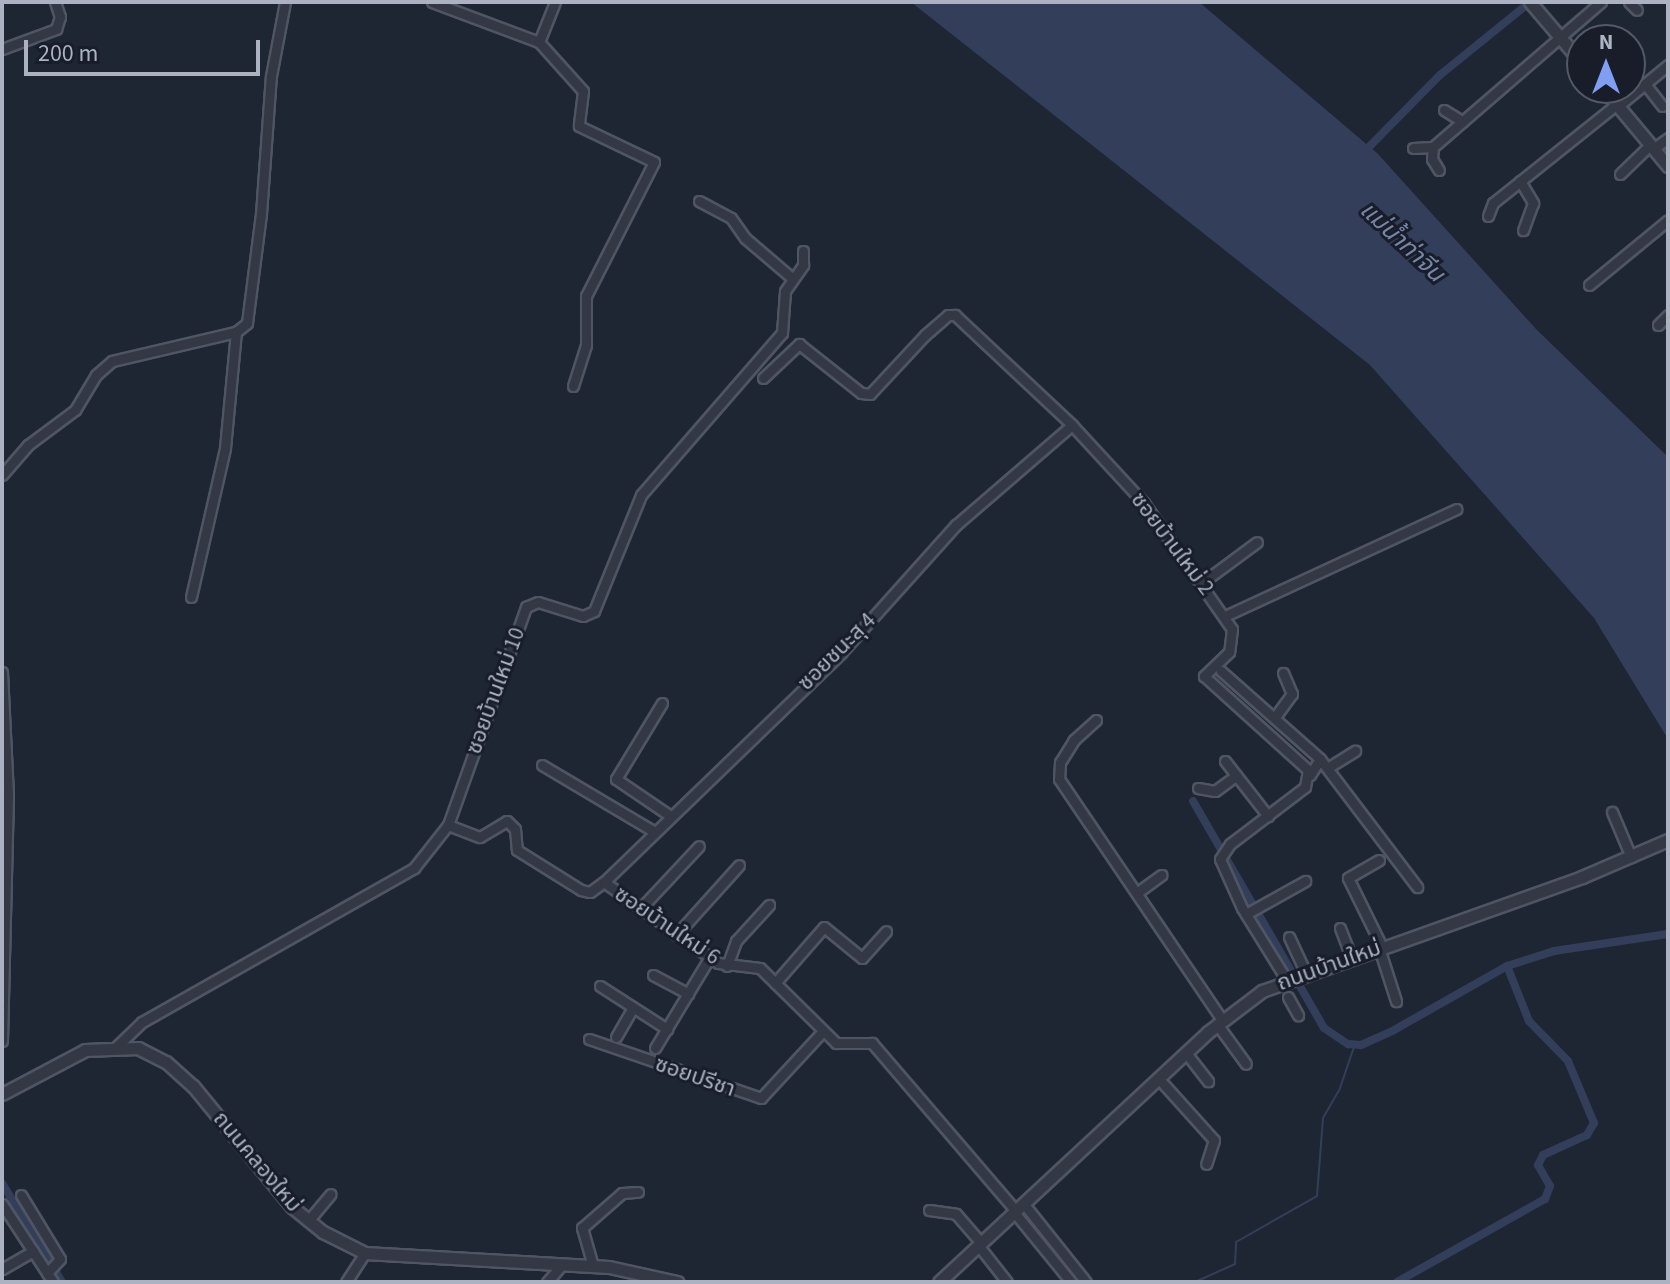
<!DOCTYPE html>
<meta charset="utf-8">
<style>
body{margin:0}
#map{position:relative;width:1670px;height:1284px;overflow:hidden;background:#1f2633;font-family:"Source Sans 3","Noto Sans Thai",sans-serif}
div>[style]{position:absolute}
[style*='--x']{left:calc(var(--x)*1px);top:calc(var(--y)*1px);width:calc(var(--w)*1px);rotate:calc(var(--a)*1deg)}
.water>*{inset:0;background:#333f5a}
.stream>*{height:2px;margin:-1px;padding:0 1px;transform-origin:1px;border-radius:1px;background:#333f5a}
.canal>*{height:8px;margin:-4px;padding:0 4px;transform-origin:4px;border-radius:4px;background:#333f5a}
.roads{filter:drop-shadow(2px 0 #505563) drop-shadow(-2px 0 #505563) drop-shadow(0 2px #505563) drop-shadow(0 -2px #505563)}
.minor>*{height:9px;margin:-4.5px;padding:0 4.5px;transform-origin:4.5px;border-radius:4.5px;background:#333844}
.tertiary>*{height:11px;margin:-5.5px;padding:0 5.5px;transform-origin:5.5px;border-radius:5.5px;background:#333844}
span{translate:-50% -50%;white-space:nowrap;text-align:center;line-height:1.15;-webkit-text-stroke:6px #181d29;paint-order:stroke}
.street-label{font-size:22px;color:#acb2c2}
.water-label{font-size:24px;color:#7586a9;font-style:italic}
.frame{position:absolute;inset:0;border:4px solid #acb2c2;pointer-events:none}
.north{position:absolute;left:1566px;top:24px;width:80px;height:80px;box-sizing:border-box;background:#181d29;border:2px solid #535966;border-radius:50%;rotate:0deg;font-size:22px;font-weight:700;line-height:32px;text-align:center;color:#acb2c2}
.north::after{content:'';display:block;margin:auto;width:28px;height:36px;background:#819ff2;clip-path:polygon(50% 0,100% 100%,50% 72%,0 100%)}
.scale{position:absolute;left:24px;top:40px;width:236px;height:36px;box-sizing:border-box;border:4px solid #acb2c2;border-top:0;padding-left:10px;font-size:24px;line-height:28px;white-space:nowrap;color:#acb2c2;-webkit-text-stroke:6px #181d29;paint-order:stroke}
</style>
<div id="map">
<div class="water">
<div style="clip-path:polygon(911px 2px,1199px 2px,1378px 154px,1536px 329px,1668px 457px,1668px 739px,1594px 618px,1370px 365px)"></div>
</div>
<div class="stream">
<div style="--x:1195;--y:1282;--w:44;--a:-24.2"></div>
<div style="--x:1235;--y:1264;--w:22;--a:-87"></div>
<div style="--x:1236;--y:1242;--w:93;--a:-29.6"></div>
<div style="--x:1317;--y:1196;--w:78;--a:-85.6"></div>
<div style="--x:1323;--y:1118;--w:34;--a:-60"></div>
<div style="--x:1340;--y:1088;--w:46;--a:-71.2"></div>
</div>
<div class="canal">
<div style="--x:1362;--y:154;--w:111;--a:-45.4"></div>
<div style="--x:1440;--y:75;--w:116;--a:-39"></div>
<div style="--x:1193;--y:801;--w:262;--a:60"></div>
<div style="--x:1324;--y:1028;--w:29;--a:34"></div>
<div style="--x:1348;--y:1044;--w:13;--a:4"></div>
<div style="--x:1361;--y:1045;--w:36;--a:-24"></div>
<div style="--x:1394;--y:1030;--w:130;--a:-29.5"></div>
<div style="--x:1507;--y:966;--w:49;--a:-17.7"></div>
<div style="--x:1554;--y:951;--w:115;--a:-8.5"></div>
<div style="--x:2;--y:1183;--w:116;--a:58.8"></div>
<div style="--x:1397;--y:1282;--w:170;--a:-29.3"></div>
<div style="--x:1545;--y:1199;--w:14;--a:-69"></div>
<div style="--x:1550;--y:1186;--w:24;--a:-120"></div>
<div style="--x:1538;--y:1165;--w:11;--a:-63"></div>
<div style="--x:1543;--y:1155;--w:48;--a:-24.4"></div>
<div style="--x:1587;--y:1135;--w:14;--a:-60"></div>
<div style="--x:1594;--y:1123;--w:67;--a:-112.8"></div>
<div style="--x:1568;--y:1061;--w:56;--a:-134.3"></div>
<div style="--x:1529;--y:1021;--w:59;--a:-111.8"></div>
</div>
<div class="roads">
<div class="minor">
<div style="--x:432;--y:2;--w:114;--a:20.5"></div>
<div style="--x:539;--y:42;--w:66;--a:48.1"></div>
<div style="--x:583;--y:91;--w:35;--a:97"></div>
<div style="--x:579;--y:126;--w:83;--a:25.6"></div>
<div style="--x:654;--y:162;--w:150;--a:116.9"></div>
<div style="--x:586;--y:296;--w:49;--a:90"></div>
<div style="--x:586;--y:345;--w:43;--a:107.6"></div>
<div style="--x:1629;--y:2;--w:11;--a:45"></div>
<div style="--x:539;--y:42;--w:43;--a:-68.2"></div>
<div style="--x:2;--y:49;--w:58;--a:-20.3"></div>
<div style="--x:56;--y:29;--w:13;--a:-72"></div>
<div style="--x:60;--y:17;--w:16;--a:-108"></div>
<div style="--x:1645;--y:84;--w:28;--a:52"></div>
<div style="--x:1618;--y:106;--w:65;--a:-39.4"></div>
<div style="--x:1444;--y:110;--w:22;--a:32"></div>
<div style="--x:1433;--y:147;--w:12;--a:95"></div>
<div style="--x:1432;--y:159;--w:13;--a:58"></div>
<div style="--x:1413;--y:148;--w:20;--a:-3"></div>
<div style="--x:1433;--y:147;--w:222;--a:-40.8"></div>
<div style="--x:1653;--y:149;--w:19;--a:-36"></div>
<div style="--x:1620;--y:174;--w:42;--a:-44"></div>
<div style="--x:1520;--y:181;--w:26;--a:59"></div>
<div style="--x:1533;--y:203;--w:29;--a:110"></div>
<div style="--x:699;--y:201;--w:36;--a:28"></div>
<div style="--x:731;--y:218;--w:24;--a:55"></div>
<div style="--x:745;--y:238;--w:63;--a:40.5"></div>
<div style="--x:1488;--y:216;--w:14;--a:-69"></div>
<div style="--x:1493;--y:203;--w:159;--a:-38.6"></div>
<div style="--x:1589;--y:285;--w:102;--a:-39.4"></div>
<div style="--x:1658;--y:325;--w:14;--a:-45"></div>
<div style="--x:763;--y:378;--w:50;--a:-43.4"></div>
<div style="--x:799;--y:344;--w:79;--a:38.3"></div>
<div style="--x:861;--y:393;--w:9;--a:6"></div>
<div style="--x:870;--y:394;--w:81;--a:-47"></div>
<div style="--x:925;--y:335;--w:30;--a:-41"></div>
<div style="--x:948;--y:315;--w:7;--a:0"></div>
<div style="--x:955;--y:315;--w:161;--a:43.2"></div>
<div style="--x:1072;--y:425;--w:106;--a:47.3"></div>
<div style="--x:1144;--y:503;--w:154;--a:55.1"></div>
<div style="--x:1232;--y:629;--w:23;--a:97"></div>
<div style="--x:1229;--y:652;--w:35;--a:136"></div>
<div style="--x:1204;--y:676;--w:140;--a:42.1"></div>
<div style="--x:1308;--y:770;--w:17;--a:100"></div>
<div style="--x:1305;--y:787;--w:94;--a:142.8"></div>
<div style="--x:1230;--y:844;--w:18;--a:124"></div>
<div style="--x:1220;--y:859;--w:54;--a:65.8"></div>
<div style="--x:1242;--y:908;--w:84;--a:58.2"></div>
<div style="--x:2;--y:475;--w:40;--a:-49"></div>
<div style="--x:28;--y:445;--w:59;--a:-36.7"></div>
<div style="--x:75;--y:410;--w:41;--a:-59"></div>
<div style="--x:96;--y:375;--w:21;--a:-41"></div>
<div style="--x:112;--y:361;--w:127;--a:-13.2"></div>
<div style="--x:236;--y:332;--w:14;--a:-39"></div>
<div style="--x:247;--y:323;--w:110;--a:-82.7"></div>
<div style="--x:261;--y:214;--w:138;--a:-85.9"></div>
<div style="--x:271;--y:76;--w:75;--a:-79.3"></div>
<div style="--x:1203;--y:582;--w:67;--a:-36.5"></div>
<div style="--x:191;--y:597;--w:153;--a:-77.1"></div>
<div style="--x:225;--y:448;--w:117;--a:-84.6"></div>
<div style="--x:1225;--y:616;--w:255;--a:-24.8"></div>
<div style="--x:1221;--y:671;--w:132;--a:41.6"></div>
<div style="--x:1320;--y:759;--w:19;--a:122"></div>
<div style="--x:2;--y:672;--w:123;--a:87.2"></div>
<div style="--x:8;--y:795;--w:246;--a:91.4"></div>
<div style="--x:662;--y:703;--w:89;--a:121.2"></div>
<div style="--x:616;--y:779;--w:64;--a:34.2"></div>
<div style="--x:1275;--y:717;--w:29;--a:-54"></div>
<div style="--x:1292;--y:694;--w:23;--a:-113"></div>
<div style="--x:1096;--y:720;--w:30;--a:138"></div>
<div style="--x:1074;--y:740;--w:26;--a:122"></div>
<div style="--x:1060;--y:762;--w:17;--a:93"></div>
<div style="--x:1059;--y:779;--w:291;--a:55.9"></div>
<div style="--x:1320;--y:759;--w:161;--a:52.8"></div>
<div style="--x:1225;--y:761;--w:70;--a:52"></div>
<div style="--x:542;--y:765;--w:129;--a:30.7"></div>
<div style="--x:1329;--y:767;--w:31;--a:-32"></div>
<div style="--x:1198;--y:788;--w:17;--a:10"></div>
<div style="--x:1215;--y:791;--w:26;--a:-36"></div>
<div style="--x:1612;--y:812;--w:49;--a:67.1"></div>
<div style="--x:448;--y:825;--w:34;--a:21"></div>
<div style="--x:480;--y:837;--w:31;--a:-31"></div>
<div style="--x:507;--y:821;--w:11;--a:45"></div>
<div style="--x:515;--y:829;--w:21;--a:85"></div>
<div style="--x:517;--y:850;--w:75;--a:32"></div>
<div style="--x:581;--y:890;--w:9;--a:13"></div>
<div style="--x:590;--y:892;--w:17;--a:-36"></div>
<div style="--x:604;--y:882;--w:140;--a:35.4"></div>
<div style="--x:718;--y:963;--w:42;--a:6.8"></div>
<div style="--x:760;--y:968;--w:107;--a:44.6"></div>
<div style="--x:836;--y:1043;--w:36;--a:0"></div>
<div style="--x:872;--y:1043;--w:221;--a:49.4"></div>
<div style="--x:1379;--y:860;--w:36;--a:150"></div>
<div style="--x:1348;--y:878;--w:77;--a:63.8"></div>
<div style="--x:604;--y:882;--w:330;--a:-44"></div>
<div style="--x:841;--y:653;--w:172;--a:-48.1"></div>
<div style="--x:956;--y:525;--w:153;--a:-40.8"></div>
<div style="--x:1138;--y:892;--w:29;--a:-36"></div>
<div style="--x:640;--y:909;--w:86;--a:-46.9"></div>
<div style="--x:1246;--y:914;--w:68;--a:-29.2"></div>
<div style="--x:1340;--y:928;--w:31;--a:69"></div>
<div style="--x:676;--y:935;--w:94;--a:-48"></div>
<div style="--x:1289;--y:937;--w:40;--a:65"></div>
<div style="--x:1379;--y:948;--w:56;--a:72.2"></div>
<div style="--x:727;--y:966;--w:27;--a:-70"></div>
<div style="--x:736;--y:941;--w:49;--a:-47.5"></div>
<div style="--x:653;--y:975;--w:40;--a:28"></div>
<div style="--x:775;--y:983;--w:74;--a:-48.8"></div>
<div style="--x:824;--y:927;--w:49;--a:39.2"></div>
<div style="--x:862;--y:958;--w:36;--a:-48"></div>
<div style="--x:600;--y:986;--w:80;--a:32.7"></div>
<div style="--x:1288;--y:997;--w:21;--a:61"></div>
<div style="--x:1217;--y:1024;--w:49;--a:54.1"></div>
<div style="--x:616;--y:1037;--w:34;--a:-60"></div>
<div style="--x:589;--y:1039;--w:182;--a:18.9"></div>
<div style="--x:761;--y:1098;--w:91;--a:-47.2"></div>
<div style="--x:117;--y:1046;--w:35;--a:-44"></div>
<div style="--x:142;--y:1022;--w:313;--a:-29.5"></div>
<div style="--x:414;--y:868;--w:55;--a:-51.7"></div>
<div style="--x:448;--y:825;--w:232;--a:-70.3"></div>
<div style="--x:526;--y:607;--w:13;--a:-23"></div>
<div style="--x:538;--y:602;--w:47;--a:17.3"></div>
<div style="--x:583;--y:616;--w:12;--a:-24"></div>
<div style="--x:594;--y:611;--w:125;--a:-67.9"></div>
<div style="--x:641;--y:495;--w:215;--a:-49"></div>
<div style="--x:782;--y:333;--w:42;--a:-85.9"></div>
<div style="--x:785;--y:291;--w:32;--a:-55"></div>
<div style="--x:803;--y:265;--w:14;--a:-90"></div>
<div style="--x:655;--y:1048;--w:106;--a:-58.9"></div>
<div style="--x:1186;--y:1053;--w:36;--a:52"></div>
<div style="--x:1159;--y:1079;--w:82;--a:48"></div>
<div style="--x:1214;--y:1140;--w:25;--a:108"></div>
<div style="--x:21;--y:1195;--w:75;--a:58.6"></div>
<div style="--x:60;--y:1259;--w:19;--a:133"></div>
<div style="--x:1023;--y:1203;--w:101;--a:51.4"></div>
<div style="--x:2;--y:1204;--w:93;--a:56.8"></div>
<div style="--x:929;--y:1210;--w:27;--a:8"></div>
<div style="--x:956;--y:1214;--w:38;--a:49"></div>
<div style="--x:1014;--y:1212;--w:90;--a:50.8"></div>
<div style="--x:308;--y:1221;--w:35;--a:-50"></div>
<div style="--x:978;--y:1245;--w:47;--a:51.9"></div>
<div style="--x:593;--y:1266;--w:40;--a:-106"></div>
<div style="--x:582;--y:1228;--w:53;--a:-41.2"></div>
<div style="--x:622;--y:1193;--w:16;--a:-4"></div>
<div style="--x:2;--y:1269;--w:36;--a:-30"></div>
<div style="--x:346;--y:1282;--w:35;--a:-57"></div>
<div style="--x:547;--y:1282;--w:21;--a:-49"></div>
</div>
<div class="tertiary">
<div style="--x:1530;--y:2;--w:80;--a:49.6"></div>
<div style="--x:1603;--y:88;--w:102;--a:50.2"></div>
<div style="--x:2;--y:1094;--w:94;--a:-27.9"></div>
<div style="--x:85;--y:1050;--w:53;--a:-2.2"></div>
<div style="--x:138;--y:1048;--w:31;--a:27"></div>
<div style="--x:166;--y:1062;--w:36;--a:42"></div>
<div style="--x:193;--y:1086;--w:156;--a:50.7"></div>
<div style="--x:292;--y:1207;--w:40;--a:39"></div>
<div style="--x:323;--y:1232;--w:47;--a:26.6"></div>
<div style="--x:365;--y:1253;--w:244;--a:3.3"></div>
<div style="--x:609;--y:1267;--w:70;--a:12.4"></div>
<div style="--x:939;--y:1282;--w:367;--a:-42.9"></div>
<div style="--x:1208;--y:1032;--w:68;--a:-37.2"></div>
<div style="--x:1262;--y:991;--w:340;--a:-19.6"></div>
<div style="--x:1582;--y:877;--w:94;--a:-23.3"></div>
</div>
</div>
<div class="street-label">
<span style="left:1172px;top:544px;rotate:53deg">ซอยบ้านใหม่ 2</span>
<span style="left:837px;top:652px;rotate:-45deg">ซอยชนะสุ 4</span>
<span style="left:496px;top:691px;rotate:-70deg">ซอยบ้านใหม่ 10</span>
<span style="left:667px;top:926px;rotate:34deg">ซอยบ้านใหม่ 6</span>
<span style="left:1329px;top:966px;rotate:-20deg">ถนนบ้านใหม่</span>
<span style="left:695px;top:1077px;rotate:19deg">ซอยปรีชา</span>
<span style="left:257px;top:1162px;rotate:50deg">ถนนคลองใหม่</span>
</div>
<div class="water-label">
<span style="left:1402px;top:242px;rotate:43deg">แม่น้ำท่าจีน</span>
</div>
<div class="frame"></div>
<div class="north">N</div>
<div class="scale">200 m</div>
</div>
